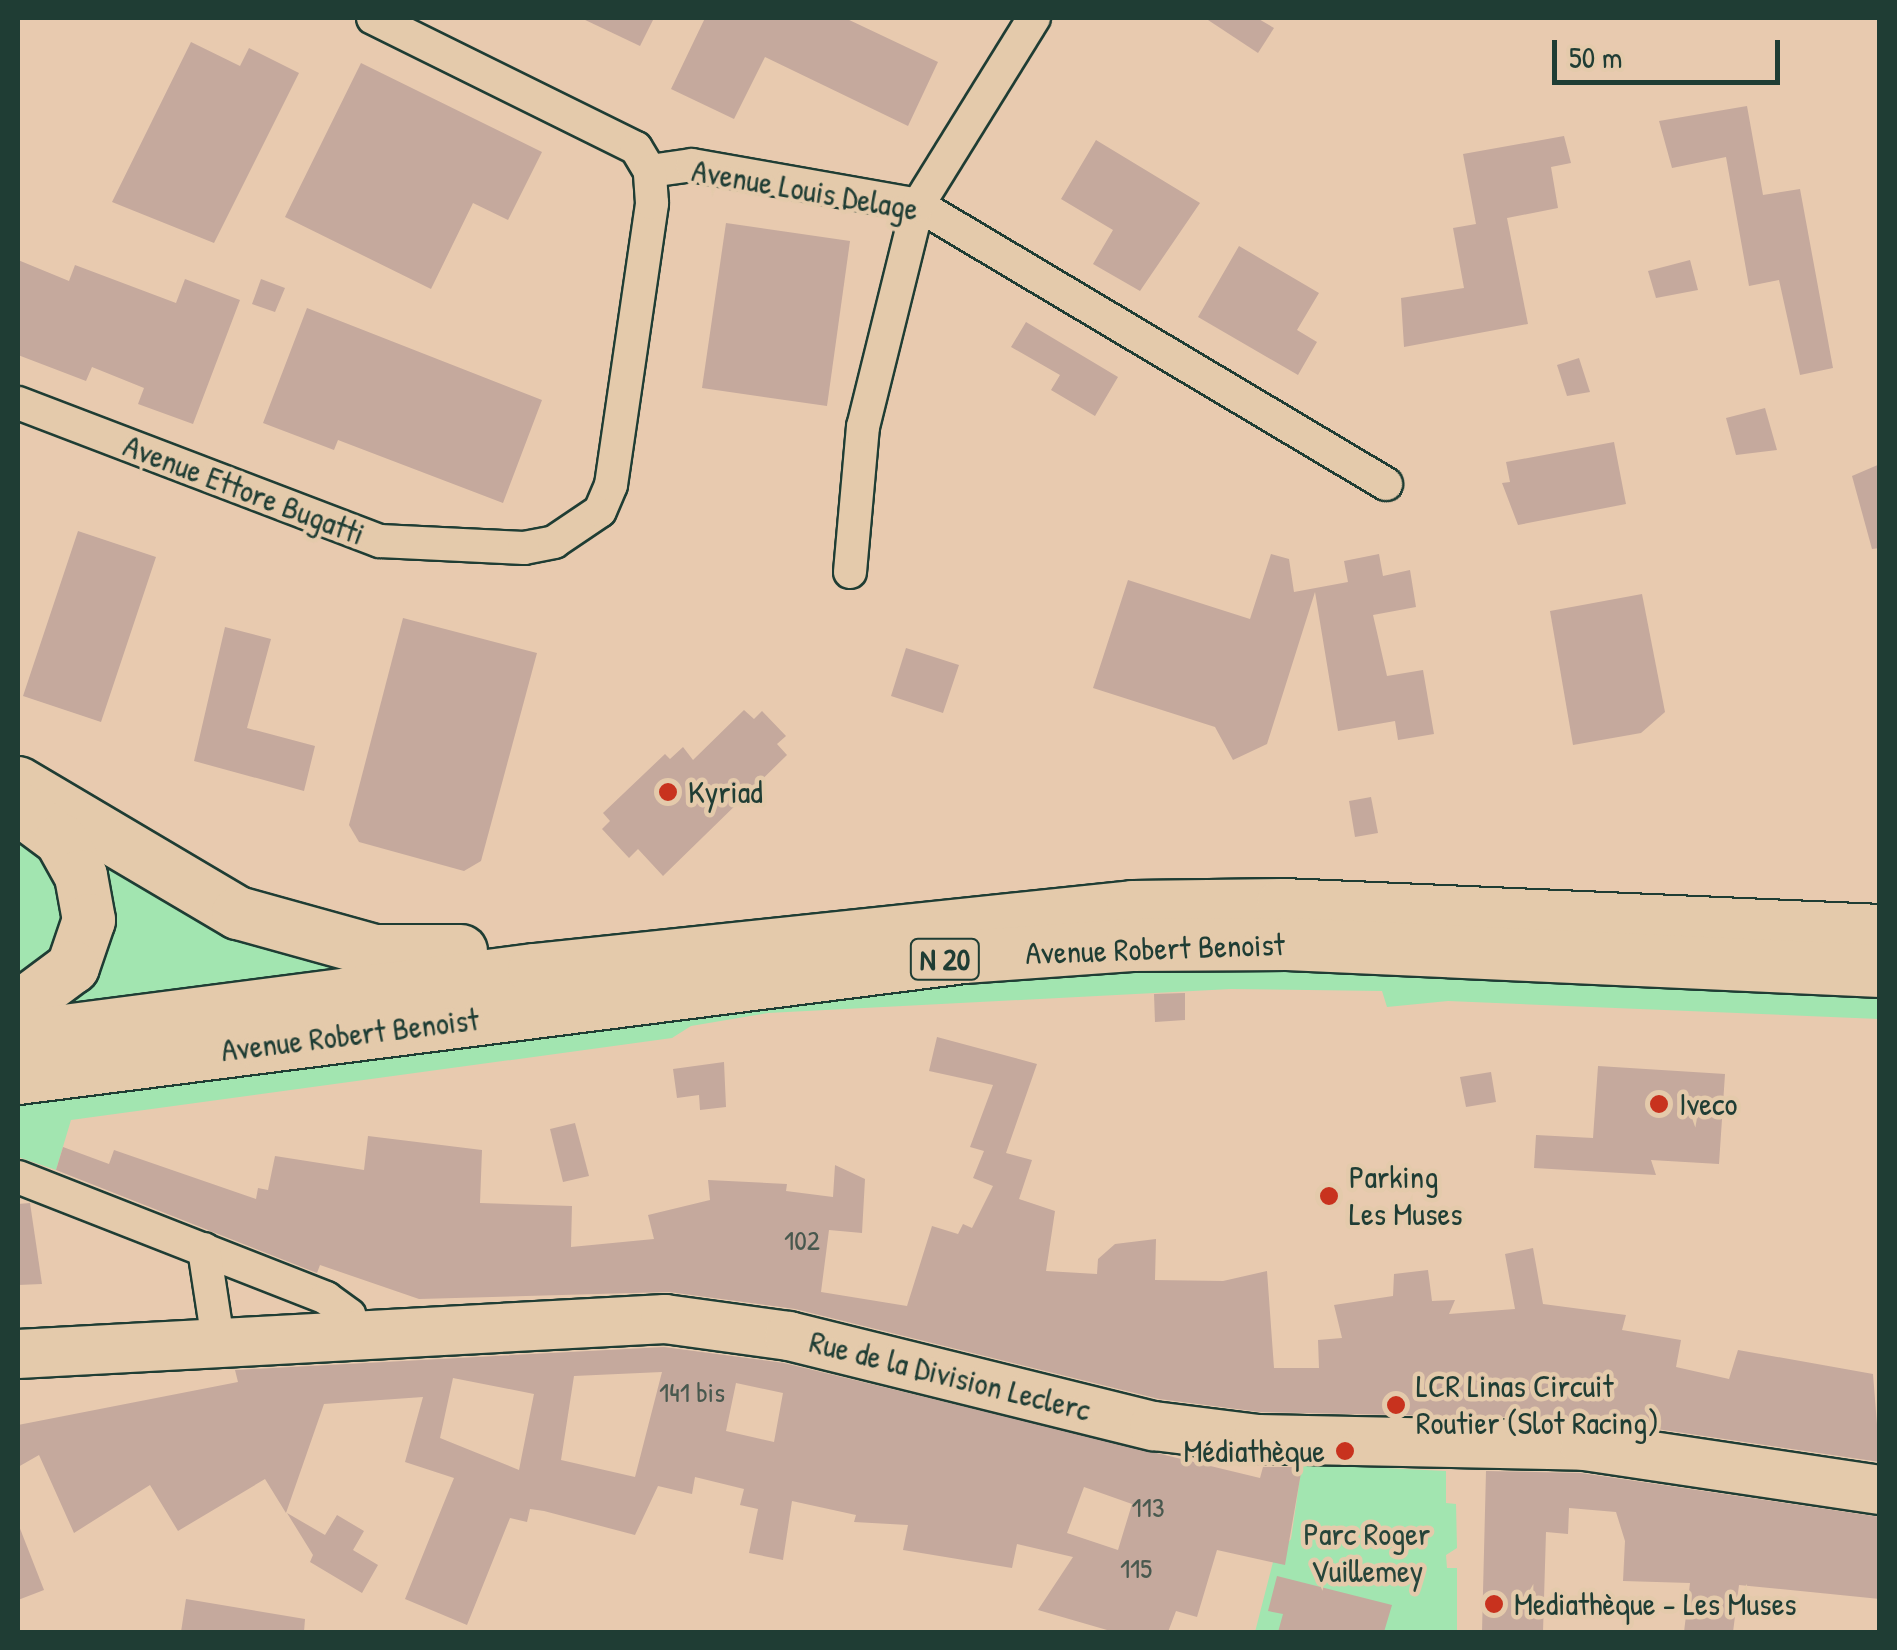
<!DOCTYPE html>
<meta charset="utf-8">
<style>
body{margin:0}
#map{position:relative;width:1897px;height:1650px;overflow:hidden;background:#e8caaf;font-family:"Patrick Hand",sans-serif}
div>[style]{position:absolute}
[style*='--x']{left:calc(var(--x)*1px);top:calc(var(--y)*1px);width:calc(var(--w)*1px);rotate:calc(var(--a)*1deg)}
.green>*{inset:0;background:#a2e5b0}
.building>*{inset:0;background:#c5a99d}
.roads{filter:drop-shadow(2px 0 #1f3d34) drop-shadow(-2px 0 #1f3d34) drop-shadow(0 2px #1f3d34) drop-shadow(0 -2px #1f3d34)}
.street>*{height:32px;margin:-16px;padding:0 16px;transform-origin:16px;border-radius:16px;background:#e4caab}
.secondary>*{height:48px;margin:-24px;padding:0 24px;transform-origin:24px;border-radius:24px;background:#e4caab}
.primary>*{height:52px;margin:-26px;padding:0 26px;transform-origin:26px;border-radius:26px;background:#e4caab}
.dots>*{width:28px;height:28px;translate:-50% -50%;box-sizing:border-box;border:5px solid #e4caab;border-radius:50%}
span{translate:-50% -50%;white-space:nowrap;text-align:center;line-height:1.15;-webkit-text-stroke:9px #e4caab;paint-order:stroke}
.number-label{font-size:28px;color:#48584e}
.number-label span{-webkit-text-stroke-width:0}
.shield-label span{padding:2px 8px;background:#e4caab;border:2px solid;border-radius:8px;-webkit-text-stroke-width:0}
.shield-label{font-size:30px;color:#1f3d34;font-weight:700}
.street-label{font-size:32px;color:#1f3d34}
.poi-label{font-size:32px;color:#1f3d34}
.left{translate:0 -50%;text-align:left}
.right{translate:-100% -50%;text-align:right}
.park-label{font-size:32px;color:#26453a}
.frame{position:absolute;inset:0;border:20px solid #1f3d34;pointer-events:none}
.scale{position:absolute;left:1552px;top:40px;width:228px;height:45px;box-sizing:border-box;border:5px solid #1f3d34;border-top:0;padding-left:12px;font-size:30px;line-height:35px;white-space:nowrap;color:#1f3d34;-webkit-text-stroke:8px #e4caab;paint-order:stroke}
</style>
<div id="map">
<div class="green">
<div style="clip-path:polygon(47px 803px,357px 973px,49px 1008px,71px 991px)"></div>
<div style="clip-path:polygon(18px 824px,70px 886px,64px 951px,18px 994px)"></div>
<div style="clip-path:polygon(1250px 961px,1879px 987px,1879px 1019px,1448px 1001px,1387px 1007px,1382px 991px,1231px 989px,768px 1013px,691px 1026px,672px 1038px,71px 1120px,56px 1170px,18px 1157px,18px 1101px,900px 981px)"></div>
<div style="clip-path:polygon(1302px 1464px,1446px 1471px,1446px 1503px,1456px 1504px,1457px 1548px,1446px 1555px,1447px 1568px,1457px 1568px,1457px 1632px,1255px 1632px,1273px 1562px,1291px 1539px)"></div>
</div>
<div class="building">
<div style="clip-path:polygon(581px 18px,654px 18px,640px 46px)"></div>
<div style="clip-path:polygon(705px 18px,845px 18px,938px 62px,908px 126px,765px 57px,734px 119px,671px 89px)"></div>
<div style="clip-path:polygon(1205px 18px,1257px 18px,1274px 28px,1258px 53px)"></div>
<div style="clip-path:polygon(191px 42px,240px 66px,249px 48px,299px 73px,214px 243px,112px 202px)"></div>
<div style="clip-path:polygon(361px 63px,542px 152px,508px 220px,473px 203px,431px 289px,285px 217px)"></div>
<div style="clip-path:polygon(1747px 106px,1763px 195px,1800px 189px,1833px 368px,1800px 375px,1779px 280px,1749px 286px,1726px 157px,1672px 168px,1659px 121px)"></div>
<div style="clip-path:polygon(1564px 136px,1571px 163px,1551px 167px,1558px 208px,1507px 218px,1528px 324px,1404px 347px,1401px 298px,1464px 288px,1453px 228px,1476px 224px,1463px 154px)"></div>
<div style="clip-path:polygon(1096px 140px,1200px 203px,1140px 291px,1093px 264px,1113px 230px,1061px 199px)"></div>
<div style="clip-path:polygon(726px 223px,850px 241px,827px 406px,702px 388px)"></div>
<div style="clip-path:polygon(1239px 246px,1319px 293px,1297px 330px,1317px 342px,1298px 375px,1198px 317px)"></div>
<div style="clip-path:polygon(18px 260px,69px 281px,75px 265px,176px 303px,185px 279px,240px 300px,193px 424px,138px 404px,144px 388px,92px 367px,86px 381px,18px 355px)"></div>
<div style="clip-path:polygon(1690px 260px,1698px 290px,1656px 298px,1648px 271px)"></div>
<div style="clip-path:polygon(261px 279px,285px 288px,275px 312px,252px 304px)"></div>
<div style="clip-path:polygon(307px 308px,542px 400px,503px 503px,338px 440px,334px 450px,263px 423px)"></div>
<div style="clip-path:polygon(1026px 322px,1118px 377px,1095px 416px,1051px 390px,1060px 375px,1011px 347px)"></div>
<div style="clip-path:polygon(1579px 358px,1590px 392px,1567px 396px,1557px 365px)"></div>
<div style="clip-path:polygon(1765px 408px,1777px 450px,1736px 455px,1726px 418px)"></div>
<div style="clip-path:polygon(1614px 442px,1626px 504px,1518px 525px,1502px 483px,1510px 482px,1506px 462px)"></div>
<div style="clip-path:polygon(1880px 464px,1880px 548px,1872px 549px,1852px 476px)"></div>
<div style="clip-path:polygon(78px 531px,156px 557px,101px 722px,23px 696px)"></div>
<div style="clip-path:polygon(1271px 554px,1289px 559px,1294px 592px,1348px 582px,1344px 561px,1379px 554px,1383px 576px,1410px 570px,1416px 607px,1373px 615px,1387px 676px,1423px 670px,1434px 734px,1398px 740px,1395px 721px,1338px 731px,1315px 592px,1267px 744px,1233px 760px,1215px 727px,1093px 688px,1128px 580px,1250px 619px)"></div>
<div style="clip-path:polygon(1642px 594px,1665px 712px,1641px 733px,1573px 745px,1550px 611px)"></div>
<div style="clip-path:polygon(403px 618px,537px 653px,481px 861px,464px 871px,359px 842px,349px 825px)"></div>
<div style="clip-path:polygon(225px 627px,271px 639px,247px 728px,315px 746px,304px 791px,194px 761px)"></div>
<div style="clip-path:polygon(906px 648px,959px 665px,943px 713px,891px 696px)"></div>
<div style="clip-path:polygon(744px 710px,754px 719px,762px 711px,786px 736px,777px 744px,787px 755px,663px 876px,638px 849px,629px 858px,602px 829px,610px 821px,603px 813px,665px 754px,670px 759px,683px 747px,693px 760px)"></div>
<div style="clip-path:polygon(1371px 797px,1378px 833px,1355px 837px,1349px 801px)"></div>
<div style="clip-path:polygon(1185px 993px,1185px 1020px,1155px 1022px,1154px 994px)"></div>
<div style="clip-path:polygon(937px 1037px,1037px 1064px,1006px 1153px,1032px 1160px,1019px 1199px,1055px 1211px,1046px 1271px,1097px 1274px,1098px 1259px,1115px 1244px,1156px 1239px,1155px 1280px,1223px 1281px,1267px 1271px,1274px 1368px,1319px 1368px,1318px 1340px,1342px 1338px,1334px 1305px,1393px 1296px,1394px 1274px,1428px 1270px,1432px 1301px,1455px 1300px,1449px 1314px,1515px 1309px,1505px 1254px,1533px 1248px,1543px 1304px,1626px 1315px,1622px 1330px,1681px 1340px,1676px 1367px,1729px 1379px,1738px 1350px,1873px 1374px,1880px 1462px,1589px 1419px,1260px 1412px,1159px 1399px,795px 1309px,669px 1292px,419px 1299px,320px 1265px,317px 1273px,56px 1170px,63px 1147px,109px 1164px,114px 1150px,256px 1199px,258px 1188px,268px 1190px,275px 1156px,364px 1170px,368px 1136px,482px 1150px,480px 1203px,572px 1206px,571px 1247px,654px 1239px,648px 1215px,710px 1200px,708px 1180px,787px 1184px,786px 1191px,833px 1197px,835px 1165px,865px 1179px,862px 1233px,829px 1230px,821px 1292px,907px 1306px,932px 1226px,958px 1234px,963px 1224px,972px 1228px,993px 1186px,973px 1178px,984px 1151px,970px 1147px,993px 1085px,929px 1071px)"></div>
<div style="clip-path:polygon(724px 1062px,726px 1107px,700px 1110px,699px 1095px,677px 1098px,673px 1069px)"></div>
<div style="clip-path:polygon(1598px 1066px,1725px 1074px,1719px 1164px,1651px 1160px,1656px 1175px,1534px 1168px,1536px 1135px,1593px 1138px)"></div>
<div style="clip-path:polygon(1491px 1072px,1496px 1102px,1466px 1107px,1460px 1077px)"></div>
<div style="clip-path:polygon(575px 1123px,589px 1176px,563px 1182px,550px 1129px)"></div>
<div style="clip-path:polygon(30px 1203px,42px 1284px,18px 1285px,18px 1204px)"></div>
<div style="clip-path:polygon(evenodd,664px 1347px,784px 1363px,1260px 1478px,1263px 1467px,1302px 1467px,1285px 1565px,1217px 1550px,1197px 1617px,1176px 1611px,1168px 1632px,1114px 1632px,1038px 1610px,1073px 1557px,1017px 1544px,1012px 1568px,903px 1550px,908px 1525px,854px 1522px,856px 1515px,792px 1501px,783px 1560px,749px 1553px,758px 1509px,740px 1505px,744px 1489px,695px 1477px,692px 1494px,658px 1486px,635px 1535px,544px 1511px,530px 1509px,527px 1522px,510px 1518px,467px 1625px,405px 1599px,454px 1478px,405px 1462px,423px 1397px,324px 1404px,286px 1513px,265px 1479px,178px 1531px,150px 1485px,74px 1533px,39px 1455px,18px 1467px,18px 1425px,238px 1382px,235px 1370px,664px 1347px,662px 1372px,635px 1477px,561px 1460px,574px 1376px,662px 1372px,664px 1347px,453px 1378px,534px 1394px,519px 1470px,440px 1438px,453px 1378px,664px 1347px,736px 1383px,783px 1393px,774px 1442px,726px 1431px,736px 1383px,664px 1347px,1084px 1487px,1132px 1504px,1118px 1550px,1067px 1533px,1084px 1487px)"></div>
<div style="clip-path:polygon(1486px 1471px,1581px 1473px,1880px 1517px,1880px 1599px,1739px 1585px,1733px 1632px,1684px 1632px,1690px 1583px,1623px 1581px,1625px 1541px,1616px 1512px,1569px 1508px,1568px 1534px,1546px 1532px,1543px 1632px,1482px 1632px)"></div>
<div style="clip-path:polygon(287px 1513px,325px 1535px,337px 1515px,364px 1531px,353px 1550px,378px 1565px,362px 1593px,310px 1562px,313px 1555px)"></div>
<div style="clip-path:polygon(19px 1526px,44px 1590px,18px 1600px,18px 1527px)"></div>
<div style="clip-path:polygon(1277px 1576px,1392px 1605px,1384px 1632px,1278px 1632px,1283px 1614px,1268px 1611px)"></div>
<div style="clip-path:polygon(186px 1599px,305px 1619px,304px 1632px,181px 1632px)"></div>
</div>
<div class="roads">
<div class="street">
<div style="--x:373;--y:18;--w:293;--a:26.3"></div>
<div style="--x:636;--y:148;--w:27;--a:59"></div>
<div style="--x:650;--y:171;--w:42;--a:-8.1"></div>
<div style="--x:692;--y:165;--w:230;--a:10"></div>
<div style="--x:918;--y:205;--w:545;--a:30.8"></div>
<div style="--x:18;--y:403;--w:387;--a:20.9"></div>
<div style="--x:380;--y:541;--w:144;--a:2.8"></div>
<div style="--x:524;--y:548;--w:31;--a:-11"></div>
<div style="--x:554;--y:542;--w:55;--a:-34"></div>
<div style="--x:600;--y:511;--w:28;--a:-67"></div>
<div style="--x:611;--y:485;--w:285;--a:-81.7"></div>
<div style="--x:652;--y:203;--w:32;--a:-94"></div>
<div style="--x:850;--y:572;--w:146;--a:-84.9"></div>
<div style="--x:863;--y:427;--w:229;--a:-76.1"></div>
<div style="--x:918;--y:205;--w:220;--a:-58.2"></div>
<div style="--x:18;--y:1177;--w:331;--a:21.4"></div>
<div style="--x:326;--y:1298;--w:29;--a:36"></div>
<div style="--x:349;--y:1315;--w:18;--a:81"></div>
<div style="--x:204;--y:1249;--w:92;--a:81.3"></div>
</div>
<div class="secondary">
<div style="--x:18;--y:1354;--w:648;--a:-3.1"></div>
<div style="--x:665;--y:1319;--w:125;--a:7.8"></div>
<div style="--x:789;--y:1336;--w:376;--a:13.9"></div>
<div style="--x:1154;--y:1426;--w:105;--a:7.1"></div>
<div style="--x:1258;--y:1439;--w:327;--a:1.2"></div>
<div style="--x:1585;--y:1446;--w:298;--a:8.5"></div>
</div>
<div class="primary">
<div style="--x:18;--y:783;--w:256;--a:30.6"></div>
<div style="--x:238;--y:913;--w:142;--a:15.5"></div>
<div style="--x:375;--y:951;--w:86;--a:0"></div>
<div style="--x:18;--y:808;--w:54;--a:36.7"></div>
<div style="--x:61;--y:840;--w:41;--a:60.9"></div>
<div style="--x:81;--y:876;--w:45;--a:79.7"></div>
<div style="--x:89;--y:920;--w:50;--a:108.8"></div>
<div style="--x:73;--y:967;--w:69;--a:143.3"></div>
<div style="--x:18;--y:1037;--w:520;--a:-7.4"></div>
<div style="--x:534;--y:970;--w:602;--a:-6"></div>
<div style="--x:1133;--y:907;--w:150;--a:-0.8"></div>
<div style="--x:1283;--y:905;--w:598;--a:2.49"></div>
<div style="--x:18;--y:1078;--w:954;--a:-7.29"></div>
<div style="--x:964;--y:957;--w:168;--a:-4.1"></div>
<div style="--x:1132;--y:945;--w:155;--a:-0.4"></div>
<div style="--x:1287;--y:944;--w:594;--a:2.61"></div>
</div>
</div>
<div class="dots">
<div style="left:668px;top:792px;background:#c8321e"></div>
<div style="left:1659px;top:1104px;background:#c8321e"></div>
<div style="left:1329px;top:1196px;background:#c8321e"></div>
<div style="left:1396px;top:1405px;background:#c8321e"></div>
<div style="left:1345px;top:1451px;background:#c8321e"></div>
<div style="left:1494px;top:1604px;background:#c8321e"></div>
</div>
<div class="number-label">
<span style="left:802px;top:1240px">102</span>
<span style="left:692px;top:1392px">141 bis</span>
<span style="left:1148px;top:1507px">113</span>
<span style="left:1136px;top:1568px">115</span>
</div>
<div class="shield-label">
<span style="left:945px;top:959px">N 20</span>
</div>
<div class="street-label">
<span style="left:805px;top:190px;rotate:10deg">Avenue Louis Delage</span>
<span style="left:244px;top:490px;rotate:21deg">Avenue Ettore Bugatti</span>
<span style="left:1155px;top:949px;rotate:-2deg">Avenue Robert Benoist</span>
<span style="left:350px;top:1035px;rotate:-7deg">Avenue Robert Benoist</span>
<span style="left:950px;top:1376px;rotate:14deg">Rue de la Division Leclerc</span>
</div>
<div class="poi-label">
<span class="left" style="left:688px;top:792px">Kyriad</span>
<span class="left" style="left:1679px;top:1104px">Iveco</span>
<span class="left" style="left:1349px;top:1196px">Parking<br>Les Muses</span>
<span class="left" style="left:1416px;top:1405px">LCR Linas Circuit<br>Routier (Slot Racing)</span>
<span class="right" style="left:1325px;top:1451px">Médiathèque</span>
<span class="left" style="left:1514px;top:1604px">Mediathèque - Les Muses</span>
</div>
<div class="park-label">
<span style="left:1367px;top:1553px">Parc Roger<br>Vuillemey</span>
</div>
<div class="frame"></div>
<div class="scale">50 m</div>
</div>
